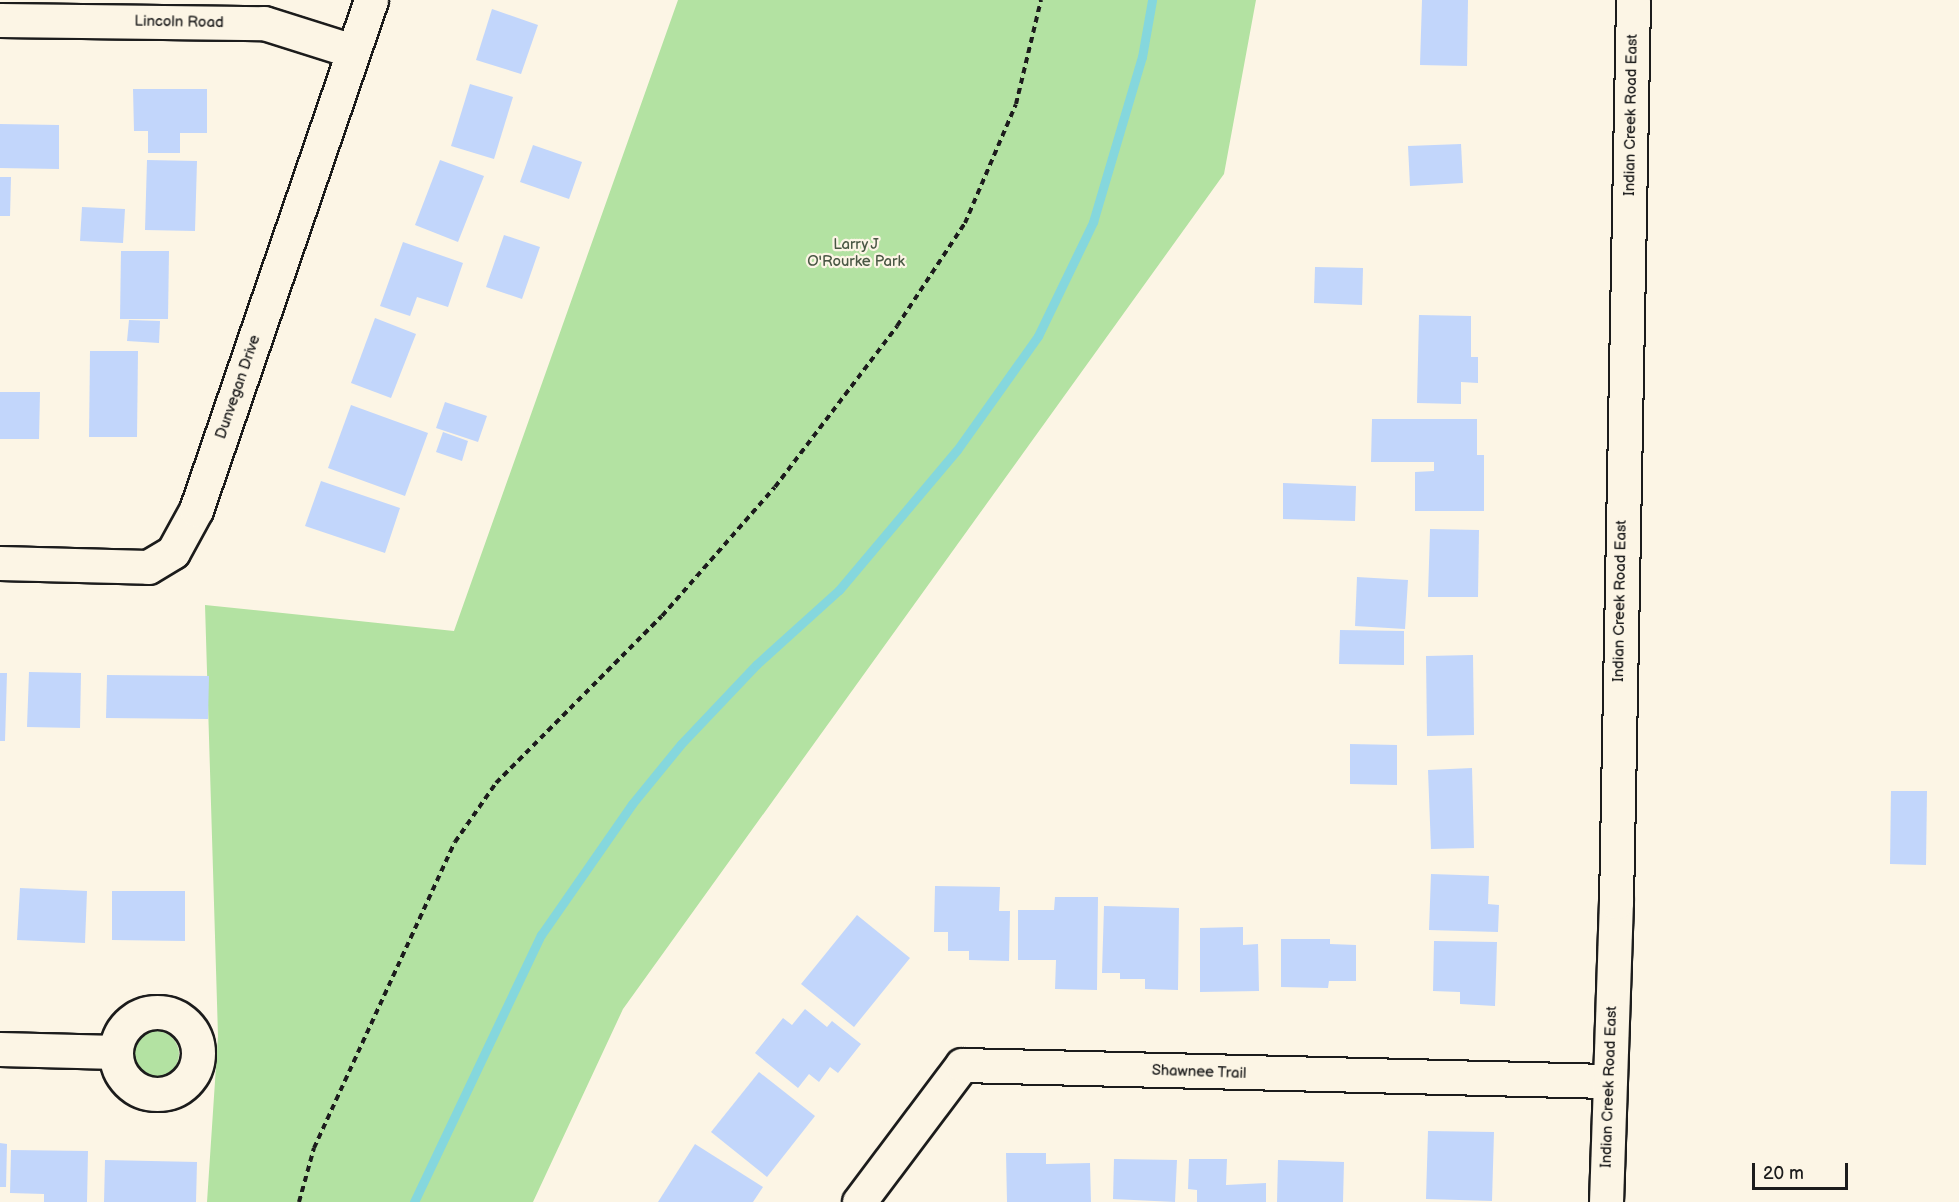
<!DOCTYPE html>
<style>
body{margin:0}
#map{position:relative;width:1959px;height:1202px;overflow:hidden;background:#fcf5e5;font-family:"Balsamiq Sans",sans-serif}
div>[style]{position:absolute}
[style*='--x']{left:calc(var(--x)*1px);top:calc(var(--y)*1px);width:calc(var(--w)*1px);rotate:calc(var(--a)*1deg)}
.green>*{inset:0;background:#b3e2a2}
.round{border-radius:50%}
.stream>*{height:9px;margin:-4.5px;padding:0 4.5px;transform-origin:4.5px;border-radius:4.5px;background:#85d7dd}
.building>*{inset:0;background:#c2d6fb}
.path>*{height:4px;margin-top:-2px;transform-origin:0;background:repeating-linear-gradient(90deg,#1c1c1c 0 6px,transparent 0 10.5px)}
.roads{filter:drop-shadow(2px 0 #1c1c1c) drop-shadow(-2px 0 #1c1c1c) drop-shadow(0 2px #1c1c1c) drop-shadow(0 -2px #1c1c1c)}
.minor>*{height:33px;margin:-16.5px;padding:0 16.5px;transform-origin:16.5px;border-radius:16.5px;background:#fcf5e5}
.minor>.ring{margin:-16.5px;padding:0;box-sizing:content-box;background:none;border:33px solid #fcf5e5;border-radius:50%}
.secondary>*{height:33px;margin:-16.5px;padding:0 16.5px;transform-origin:16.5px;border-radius:16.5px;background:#fcf5e5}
span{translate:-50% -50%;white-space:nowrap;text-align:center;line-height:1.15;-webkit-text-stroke:4.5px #fcf5e5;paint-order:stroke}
.street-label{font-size:15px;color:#1c1c1c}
.park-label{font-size:15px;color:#495744}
.scale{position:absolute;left:1752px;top:1163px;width:96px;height:27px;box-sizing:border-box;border:3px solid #1c1c1c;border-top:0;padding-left:8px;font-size:18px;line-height:21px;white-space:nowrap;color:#1c1c1c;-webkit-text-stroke:4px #fcf5e5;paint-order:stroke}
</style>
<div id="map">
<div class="green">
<div style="clip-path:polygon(678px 0,1256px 0,1224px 174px,623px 1009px,533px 1202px,207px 1202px,218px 1036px,205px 605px,454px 631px)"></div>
<div class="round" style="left:133px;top:1031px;width:46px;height:46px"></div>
</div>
<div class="stream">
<div style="--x:414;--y:1202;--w:296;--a:-64.6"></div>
<div style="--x:541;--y:935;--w:160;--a:-55.2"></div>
<div style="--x:632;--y:804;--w:77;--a:-50.8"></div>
<div style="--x:681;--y:744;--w:110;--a:-46.5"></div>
<div style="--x:757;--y:664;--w:110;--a:-42.1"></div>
<div style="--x:839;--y:590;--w:183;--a:-49.9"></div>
<div style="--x:957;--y:450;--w:140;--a:-54.6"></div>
<div style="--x:1038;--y:336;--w:127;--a:-64.2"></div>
<div style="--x:1093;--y:222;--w:172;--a:-73.5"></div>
<div style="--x:1142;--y:57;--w:58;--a:-80"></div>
</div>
<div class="building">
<div style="clip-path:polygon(1422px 0,1468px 0,1467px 66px,1420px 65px)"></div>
<div style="clip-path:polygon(492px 9px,538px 25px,521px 74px,476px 60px)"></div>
<div style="clip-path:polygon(470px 84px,513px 97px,494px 159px,451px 146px)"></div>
<div style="clip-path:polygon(133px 89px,207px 89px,207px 133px,180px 133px,180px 153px,148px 153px,148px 131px,134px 131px)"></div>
<div style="clip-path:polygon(0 124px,59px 125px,59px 169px,0 168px)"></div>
<div style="clip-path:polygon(1461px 144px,1463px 183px,1410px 186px,1408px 146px)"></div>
<div style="clip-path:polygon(533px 145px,582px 162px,569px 199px,520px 182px)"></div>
<div style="clip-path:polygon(147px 160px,197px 161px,195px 231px,145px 230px)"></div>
<div style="clip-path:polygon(440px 160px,484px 176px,458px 242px,415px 225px)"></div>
<div style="clip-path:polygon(0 177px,11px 177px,10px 216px,0 216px)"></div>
<div style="clip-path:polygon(82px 207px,125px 209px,123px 243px,80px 241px)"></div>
<div style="clip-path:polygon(504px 235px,540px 247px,522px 299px,486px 287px)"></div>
<div style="clip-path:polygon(403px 242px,463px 263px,448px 307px,417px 297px,410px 316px,380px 306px)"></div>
<div style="clip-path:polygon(121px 251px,169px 251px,168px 319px,120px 319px)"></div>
<div style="clip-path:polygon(1315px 267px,1363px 268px,1362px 305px,1314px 303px)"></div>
<div style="clip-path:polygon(1419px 315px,1471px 316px,1471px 357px,1478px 357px,1478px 383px,1461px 382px,1461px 404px,1417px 403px)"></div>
<div style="clip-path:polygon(375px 318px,416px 334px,391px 398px,351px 383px)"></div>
<div style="clip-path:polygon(129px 320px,160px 321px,159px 343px,127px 341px)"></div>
<div style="clip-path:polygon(90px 351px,138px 351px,137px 437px,89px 437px)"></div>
<div style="clip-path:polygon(0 392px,40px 392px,39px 439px,0 439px)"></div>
<div style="clip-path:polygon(445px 402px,487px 416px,478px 442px,436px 428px)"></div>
<div style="clip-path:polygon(351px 405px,428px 433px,405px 496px,328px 468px)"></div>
<div style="clip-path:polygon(1372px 419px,1477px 419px,1477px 455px,1484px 455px,1484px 511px,1415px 511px,1415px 472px,1434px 471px,1434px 462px,1371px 462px)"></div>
<div style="clip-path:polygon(443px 432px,468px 441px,462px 461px,436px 452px)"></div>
<div style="clip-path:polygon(321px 481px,400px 508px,385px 553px,305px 526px)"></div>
<div style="clip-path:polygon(1283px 483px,1356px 486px,1355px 521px,1283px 519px)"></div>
<div style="clip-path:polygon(1430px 529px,1479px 530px,1478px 597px,1428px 597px)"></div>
<div style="clip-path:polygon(1357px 577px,1408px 580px,1405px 629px,1355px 626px)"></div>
<div style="clip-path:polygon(1340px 630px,1404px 631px,1404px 665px,1339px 664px)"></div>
<div style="clip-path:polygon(1473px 655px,1474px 735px,1427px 736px,1426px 656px)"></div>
<div style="clip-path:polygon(29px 672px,81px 673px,80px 728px,27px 727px)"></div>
<div style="clip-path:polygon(0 673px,7px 673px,5px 741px,0 741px)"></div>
<div style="clip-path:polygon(107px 675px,209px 676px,208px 719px,106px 718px)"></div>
<div style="clip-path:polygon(1350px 744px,1397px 745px,1397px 785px,1350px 784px)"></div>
<div style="clip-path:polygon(1472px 768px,1474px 848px,1431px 849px,1428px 770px)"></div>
<div style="clip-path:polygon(1891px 791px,1927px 791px,1926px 865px,1890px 864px)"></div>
<div style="clip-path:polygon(1431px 874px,1489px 876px,1488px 904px,1499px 905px,1498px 932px,1429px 930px)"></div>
<div style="clip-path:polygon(935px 886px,1000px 887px,999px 911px,1010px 911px,1009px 961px,969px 960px,969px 951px,948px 951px,948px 932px,934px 932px)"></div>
<div style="clip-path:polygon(20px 888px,87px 891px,85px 943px,17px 940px)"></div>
<div style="clip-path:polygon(112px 891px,185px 891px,185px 941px,112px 940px)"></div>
<div style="clip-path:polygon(1055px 897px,1098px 897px,1097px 990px,1055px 989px,1056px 960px,1018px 960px,1018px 910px,1054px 910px)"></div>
<div style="clip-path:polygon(1104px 906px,1179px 908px,1178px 990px,1145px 989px,1145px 979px,1120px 979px,1120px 973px,1102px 973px)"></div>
<div style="clip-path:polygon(857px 915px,910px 958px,854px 1027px,801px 984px)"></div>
<div style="clip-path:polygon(1243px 927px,1243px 945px,1258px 944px,1259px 991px,1200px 992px,1200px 928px)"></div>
<div style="clip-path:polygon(1281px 939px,1330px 939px,1330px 944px,1356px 945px,1356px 981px,1329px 981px,1328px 988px,1281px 987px)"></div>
<div style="clip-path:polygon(1434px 941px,1497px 942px,1495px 1006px,1460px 1004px,1460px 992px,1433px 991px)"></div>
<div style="clip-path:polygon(805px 1009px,827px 1027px,832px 1021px,861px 1044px,838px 1073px,830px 1067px,819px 1082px,809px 1074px,798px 1088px,755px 1053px,783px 1018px,792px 1025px)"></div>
<div style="clip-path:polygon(759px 1072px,815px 1116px,767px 1177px,711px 1132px)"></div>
<div style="clip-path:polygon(1428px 1131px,1494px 1132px,1492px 1201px,1426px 1199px)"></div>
<div style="clip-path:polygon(0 1143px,7px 1144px,6px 1187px,0 1187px)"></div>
<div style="clip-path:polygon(695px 1144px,763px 1187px,753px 1202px,658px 1202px)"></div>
<div style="clip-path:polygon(11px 1150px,88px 1151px,87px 1202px,44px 1202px,44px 1194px,10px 1193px)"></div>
<div style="clip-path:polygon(1006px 1153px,1046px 1153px,1046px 1164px,1090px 1163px,1091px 1202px,1007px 1202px)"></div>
<div style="clip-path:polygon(1114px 1159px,1177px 1160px,1175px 1202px,1113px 1199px)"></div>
<div style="clip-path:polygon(1189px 1159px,1227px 1159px,1226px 1185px,1266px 1183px,1266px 1202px,1197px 1202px,1197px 1190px,1188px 1189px)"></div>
<div style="clip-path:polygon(105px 1160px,197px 1162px,196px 1202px,104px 1202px)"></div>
<div style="clip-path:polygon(1278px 1160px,1344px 1162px,1343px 1202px,1277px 1202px)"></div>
</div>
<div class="path">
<div style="--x:299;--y:1202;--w:56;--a:-74.5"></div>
<div style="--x:314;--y:1148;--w:337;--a:-65.3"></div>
<div style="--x:455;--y:842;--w:72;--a:-55.2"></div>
<div style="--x:496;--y:783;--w:235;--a:-45.2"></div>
<div style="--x:662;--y:616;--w:171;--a:-48.8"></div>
<div style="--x:775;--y:487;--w:202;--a:-52.8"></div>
<div style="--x:897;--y:326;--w:123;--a:-56.6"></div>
<div style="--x:965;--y:223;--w:129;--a:-66.8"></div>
<div style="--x:1016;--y:104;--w:107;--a:-76.5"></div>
</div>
<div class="roads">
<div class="minor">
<div style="--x:0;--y:20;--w:264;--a:0.7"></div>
<div style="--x:264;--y:23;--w:93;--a:17.5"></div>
<div style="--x:0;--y:563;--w:148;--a:1.5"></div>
<div style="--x:148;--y:567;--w:29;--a:-31"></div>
<div style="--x:173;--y:552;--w:48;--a:-61.3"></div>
<div style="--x:196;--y:510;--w:539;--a:-71.06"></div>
<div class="ring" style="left:116px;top:1012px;width:49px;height:49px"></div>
<div style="--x:0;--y:1049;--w:116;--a:1.5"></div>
<div style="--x:859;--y:1202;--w:171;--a:-53.1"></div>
<div style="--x:962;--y:1065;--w:646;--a:1.42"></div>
</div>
<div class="secondary">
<div style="--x:1606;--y:1202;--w:300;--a:-88.1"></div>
<div style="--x:1616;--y:902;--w:902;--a:-88.92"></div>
</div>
</div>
<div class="street-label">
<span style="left:179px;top:22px;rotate:1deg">Lincoln Road</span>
<span style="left:1631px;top:115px;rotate:-89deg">Indian Creek Road East</span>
<span style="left:238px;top:387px;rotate:-71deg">Dunvegan Drive</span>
<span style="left:1620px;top:601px;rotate:-89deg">Indian Creek Road East</span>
<span style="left:1199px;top:1072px;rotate:2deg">Shawnee Trail</span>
<span style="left:1609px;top:1087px;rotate:-88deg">Indian Creek Road East</span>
</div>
<div class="park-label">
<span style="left:856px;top:253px">Larry J<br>O'Rourke Park</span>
</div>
<div class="scale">20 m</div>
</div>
